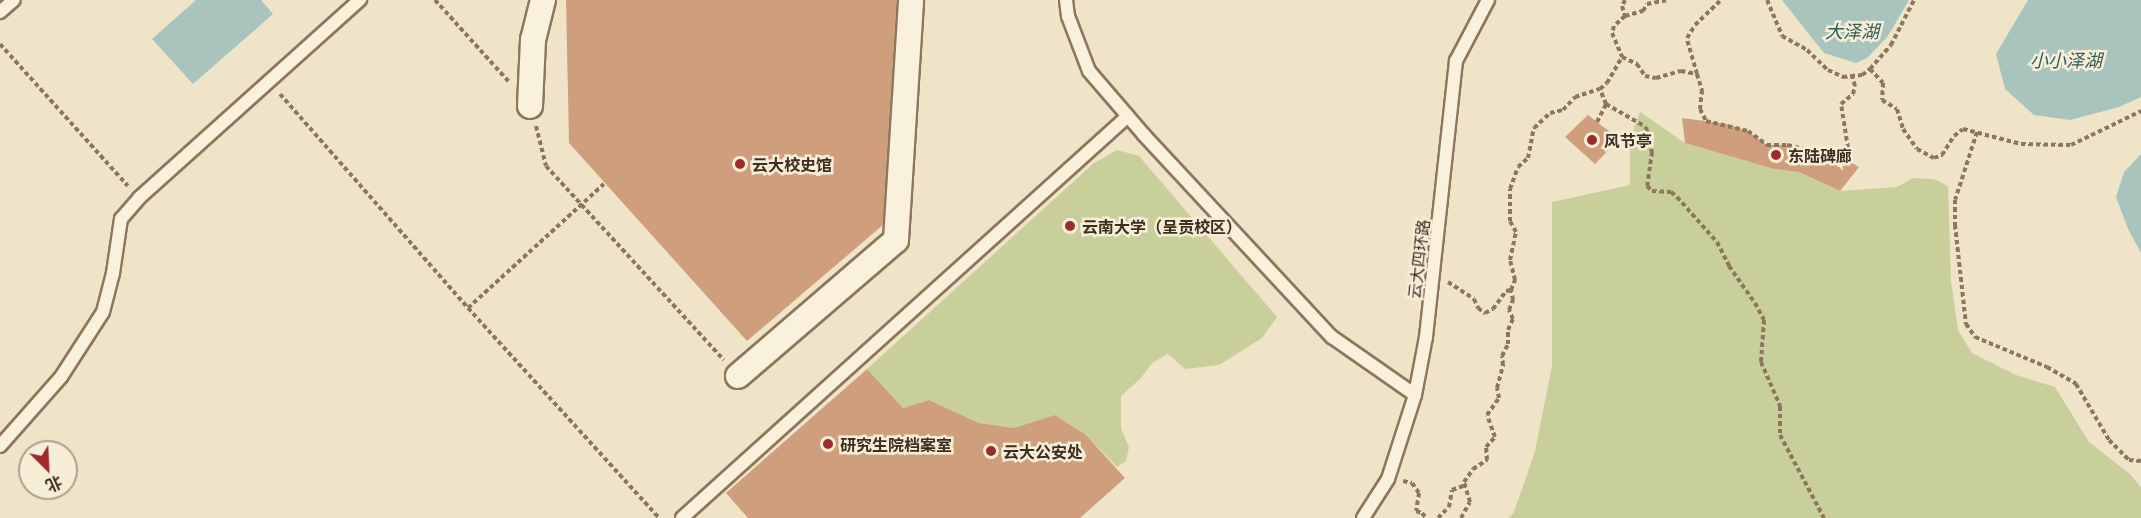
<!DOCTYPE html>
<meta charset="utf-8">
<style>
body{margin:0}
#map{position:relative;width:2141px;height:518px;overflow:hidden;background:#f0e4c8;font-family:Georgia,"Noto Sans SC",serif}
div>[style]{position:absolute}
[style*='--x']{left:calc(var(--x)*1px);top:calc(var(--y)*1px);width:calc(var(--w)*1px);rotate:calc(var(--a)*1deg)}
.green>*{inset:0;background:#c9cf9b}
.water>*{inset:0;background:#a9c4bc}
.building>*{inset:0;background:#cf9f7d}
.path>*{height:4px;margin-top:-2px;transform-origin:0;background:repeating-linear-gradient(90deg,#8d765c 0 4.5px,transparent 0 7.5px)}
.roads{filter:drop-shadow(2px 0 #8d765c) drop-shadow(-2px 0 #8d765c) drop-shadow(0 2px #8d765c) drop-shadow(0 -2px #8d765c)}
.service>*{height:12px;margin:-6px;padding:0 6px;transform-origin:6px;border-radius:6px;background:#faf1dc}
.minor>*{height:24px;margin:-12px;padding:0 12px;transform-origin:12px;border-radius:12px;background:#faf1dc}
.dots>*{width:16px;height:16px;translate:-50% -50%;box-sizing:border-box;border:3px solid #f7eed8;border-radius:50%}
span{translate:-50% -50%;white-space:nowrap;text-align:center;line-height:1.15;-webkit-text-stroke:5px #f7eed8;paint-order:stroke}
.poi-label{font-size:16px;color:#3d2e20;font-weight:700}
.left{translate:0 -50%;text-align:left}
.street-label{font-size:16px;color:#3d2e20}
.water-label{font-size:18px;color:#2f5d5a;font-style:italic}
.north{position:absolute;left:18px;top:440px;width:60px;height:60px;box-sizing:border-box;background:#f7eed8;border:2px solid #ada18e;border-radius:50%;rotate:156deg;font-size:16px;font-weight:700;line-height:24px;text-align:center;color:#3d2e20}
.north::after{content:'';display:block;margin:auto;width:21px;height:27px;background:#9e2a2b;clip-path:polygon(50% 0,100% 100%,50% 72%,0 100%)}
</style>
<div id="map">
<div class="green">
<div style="clip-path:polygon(1640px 112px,1685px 143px,1774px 169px,1799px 172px,1840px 191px,1897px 187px,1913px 178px,1934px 179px,1948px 186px,1951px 281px,1958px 330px,1972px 353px,2016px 375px,2055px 387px,2089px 442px,2130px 474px,2141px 487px,2141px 518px,1509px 518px,1514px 512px,1535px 451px,1552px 366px,1552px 202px,1630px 185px,1630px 138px)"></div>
<div style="clip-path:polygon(1117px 150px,1139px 156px,1277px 317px,1262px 338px,1219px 365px,1185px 369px,1168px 354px,1152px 363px,1141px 378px,1121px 396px,1121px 428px,1129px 447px,1126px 461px,1117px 467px,1086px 435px,1055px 415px,1014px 428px,979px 423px,929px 400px,903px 408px,867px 369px,1094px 163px)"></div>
</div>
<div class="water">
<div style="clip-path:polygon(196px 0,261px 0,273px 14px,193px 84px,152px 39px)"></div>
<div style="clip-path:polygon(1782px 0,1909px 0,1888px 36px,1867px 58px,1856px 63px,1824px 53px)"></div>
<div style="clip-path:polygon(2028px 0,2141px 0,2141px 97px,2119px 107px,2070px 120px,2034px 115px,2005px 89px,1996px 54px)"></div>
<div style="clip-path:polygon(2141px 154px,2141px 253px,2128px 229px,2116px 197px,2124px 172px)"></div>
</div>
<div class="building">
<div style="clip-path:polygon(566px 0,897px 0,883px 225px,747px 341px,569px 143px)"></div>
<div style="clip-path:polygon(1588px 115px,1619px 139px,1595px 164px,1565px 137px)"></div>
<div style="clip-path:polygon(1682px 118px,1727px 124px,1748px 131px,1767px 145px,1787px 145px,1818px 152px,1839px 162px,1843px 158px,1859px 167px,1840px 191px,1799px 172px,1774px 169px,1685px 143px)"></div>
<div style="clip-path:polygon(867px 369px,903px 408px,929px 400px,979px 423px,1014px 428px,1055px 415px,1086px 435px,1125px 478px,1080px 518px,748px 518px,726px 493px)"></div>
</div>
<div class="path">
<div style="--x:435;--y:0;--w:110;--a:47.9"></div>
<div style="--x:1625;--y:0;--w:7;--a:117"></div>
<div style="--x:1622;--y:6;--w:10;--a:73"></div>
<div style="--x:1625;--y:16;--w:15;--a:138"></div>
<div style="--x:1614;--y:26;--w:7;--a:106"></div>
<div style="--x:1612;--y:33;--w:26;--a:67"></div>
<div style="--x:1622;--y:57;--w:17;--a:25"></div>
<div style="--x:1637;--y:64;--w:14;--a:56"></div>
<div style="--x:1645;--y:76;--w:11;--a:10"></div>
<div style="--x:1656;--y:78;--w:26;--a:-16"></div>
<div style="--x:1681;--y:71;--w:16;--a:11"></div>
<div style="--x:1697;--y:74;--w:17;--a:73"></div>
<div style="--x:1702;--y:90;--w:19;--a:96"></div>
<div style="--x:1700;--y:109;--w:13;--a:63"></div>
<div style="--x:1706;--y:121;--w:43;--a:13.4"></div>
<div style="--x:1748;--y:131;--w:24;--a:36"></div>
<div style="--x:1767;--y:145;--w:20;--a:0"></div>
<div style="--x:1787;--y:145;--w:32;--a:13"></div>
<div style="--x:1818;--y:152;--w:23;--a:25"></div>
<div style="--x:1839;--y:162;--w:17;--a:-57"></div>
<div style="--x:1848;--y:148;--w:45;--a:-99"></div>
<div style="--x:1841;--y:104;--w:16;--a:-40"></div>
<div style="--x:1853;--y:94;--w:8;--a:-76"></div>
<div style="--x:1855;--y:86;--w:10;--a:-107"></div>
<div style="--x:1767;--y:0;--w:39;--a:67"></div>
<div style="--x:1782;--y:36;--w:29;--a:29"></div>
<div style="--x:1807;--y:50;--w:29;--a:44"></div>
<div style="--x:1828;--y:70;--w:17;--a:25"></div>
<div style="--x:1843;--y:77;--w:19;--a:-6"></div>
<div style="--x:1862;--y:75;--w:10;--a:-37"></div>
<div style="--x:1870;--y:69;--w:32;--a:-49"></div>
<div style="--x:1891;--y:45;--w:51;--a:-62.9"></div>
<div style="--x:1625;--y:16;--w:19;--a:-16"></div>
<div style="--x:1643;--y:11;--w:8;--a:-60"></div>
<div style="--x:1647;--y:4;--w:21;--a:-11"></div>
<div style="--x:0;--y:44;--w:191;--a:48"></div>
<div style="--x:1870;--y:69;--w:19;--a:47"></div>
<div style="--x:1883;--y:83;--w:17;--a:93"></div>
<div style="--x:1882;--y:100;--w:17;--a:31"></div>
<div style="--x:1897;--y:109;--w:21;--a:73"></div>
<div style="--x:1903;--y:129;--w:24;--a:55"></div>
<div style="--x:1917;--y:149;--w:19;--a:28"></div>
<div style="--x:1934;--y:158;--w:9;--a:-21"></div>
<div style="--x:1942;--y:155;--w:22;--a:-58"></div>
<div style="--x:1954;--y:136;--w:11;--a:-38"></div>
<div style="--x:1963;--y:129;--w:60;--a:14.5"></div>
<div style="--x:2021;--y:144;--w:50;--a:1.1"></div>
<div style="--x:2071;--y:145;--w:78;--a:-25.9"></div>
<div style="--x:1697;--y:74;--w:37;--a:-106"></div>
<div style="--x:1687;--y:38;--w:15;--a:-58"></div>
<div style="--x:1695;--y:25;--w:36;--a:-44"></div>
<div style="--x:280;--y:94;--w:285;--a:48.7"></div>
<div style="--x:468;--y:308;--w:284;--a:47.7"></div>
<div style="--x:1606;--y:104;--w:46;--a:29.9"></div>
<div style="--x:1646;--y:127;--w:26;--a:77"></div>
<div style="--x:1652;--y:152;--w:34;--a:98"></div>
<div style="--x:1647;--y:186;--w:7;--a:45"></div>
<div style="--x:1652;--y:191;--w:19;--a:3"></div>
<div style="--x:1671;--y:192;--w:8;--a:40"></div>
<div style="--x:1677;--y:197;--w:60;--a:48.4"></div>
<div style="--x:1717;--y:242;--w:27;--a:63"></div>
<div style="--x:1729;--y:266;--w:45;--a:54.9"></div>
<div style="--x:1755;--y:303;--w:19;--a:62"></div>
<div style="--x:1764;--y:320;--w:42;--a:94.1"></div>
<div style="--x:1761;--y:362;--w:48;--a:66.6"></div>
<div style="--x:1780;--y:406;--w:29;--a:90"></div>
<div style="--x:1780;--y:435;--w:94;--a:62.1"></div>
<div style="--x:1597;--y:122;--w:20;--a:-63"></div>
<div style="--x:1606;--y:104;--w:16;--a:-112"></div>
<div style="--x:536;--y:126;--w:41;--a:76"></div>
<div style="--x:546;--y:166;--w:263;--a:47.5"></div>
<div style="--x:1977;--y:132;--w:71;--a:107.9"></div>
<div style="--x:1955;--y:200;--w:25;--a:90"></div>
<div style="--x:1955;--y:225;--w:100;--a:83.7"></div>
<div style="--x:1966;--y:324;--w:16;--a:55"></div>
<div style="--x:1975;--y:337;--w:78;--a:22.6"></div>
<div style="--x:2047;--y:367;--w:34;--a:30"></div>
<div style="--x:2076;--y:384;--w:65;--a:59.5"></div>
<div style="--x:2109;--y:440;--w:28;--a:45"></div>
<div style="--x:2129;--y:460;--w:12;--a:5"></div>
<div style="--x:1448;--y:282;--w:31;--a:33"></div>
<div style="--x:1474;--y:299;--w:10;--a:66"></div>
<div style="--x:1478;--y:308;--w:9;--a:36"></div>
<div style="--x:1485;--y:313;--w:9;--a:-27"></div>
<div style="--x:1493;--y:309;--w:22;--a:-54"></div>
<div style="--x:1506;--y:291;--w:5;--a:-11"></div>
<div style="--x:468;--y:308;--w:184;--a:-42.4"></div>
<div style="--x:1403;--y:481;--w:9;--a:13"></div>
<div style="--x:1412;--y:483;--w:12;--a:55"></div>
<div style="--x:1419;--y:493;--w:18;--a:99"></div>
<div style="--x:1416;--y:511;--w:6;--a:18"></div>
<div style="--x:1422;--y:513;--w:6;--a:51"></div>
<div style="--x:1438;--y:518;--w:16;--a:-45"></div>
<div style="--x:1449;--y:507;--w:17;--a:-80"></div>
<div style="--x:1452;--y:490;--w:12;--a:-20"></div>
<div style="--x:1461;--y:518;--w:18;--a:-61"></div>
<div style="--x:1470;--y:502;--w:21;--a:-107"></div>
<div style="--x:1464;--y:482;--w:16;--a:-55"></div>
<div style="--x:1473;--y:469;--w:17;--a:-33"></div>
<div style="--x:1487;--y:460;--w:13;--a:-94"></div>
<div style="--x:1486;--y:447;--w:13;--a:-48"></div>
<div style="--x:1495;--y:437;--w:23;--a:-110"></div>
<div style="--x:1487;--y:415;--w:21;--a:-55"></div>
<div style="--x:1499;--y:398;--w:10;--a:-101"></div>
<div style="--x:1497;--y:388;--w:24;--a:-75"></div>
<div style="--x:1503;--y:365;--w:9;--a:-96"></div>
<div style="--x:1502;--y:356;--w:13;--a:-63"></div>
<div style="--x:1508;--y:344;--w:14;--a:-90"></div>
<div style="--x:1508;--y:330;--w:12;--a:-66"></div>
<div style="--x:1513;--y:319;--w:10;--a:-114"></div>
<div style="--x:1509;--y:310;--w:11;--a:-68"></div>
<div style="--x:1513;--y:300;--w:10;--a:-101"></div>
<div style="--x:1511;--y:290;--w:11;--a:-68"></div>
<div style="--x:1515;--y:280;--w:21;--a:-104"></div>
<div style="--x:1510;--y:260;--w:29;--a:-78"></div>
<div style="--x:1516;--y:232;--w:13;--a:-119"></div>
<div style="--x:1510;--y:221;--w:32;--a:-90"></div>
<div style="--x:1510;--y:189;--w:23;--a:-70"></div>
<div style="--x:1518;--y:167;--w:13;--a:-42"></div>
<div style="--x:1528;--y:158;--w:31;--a:-79"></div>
<div style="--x:1534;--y:128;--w:22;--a:-43"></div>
<div style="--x:1550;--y:113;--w:13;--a:-13"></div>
<div style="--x:1563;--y:110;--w:18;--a:-47"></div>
<div style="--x:1575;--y:97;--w:26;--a:-18"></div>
<div style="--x:1600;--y:89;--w:9;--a:-41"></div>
<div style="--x:1607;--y:83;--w:30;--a:-60"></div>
</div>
<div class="roads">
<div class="service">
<div style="--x:1066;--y:0;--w:16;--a:83"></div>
<div style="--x:1068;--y:16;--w:59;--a:69.1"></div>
<div style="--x:1089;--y:71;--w:84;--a:49.3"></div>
<div style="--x:1144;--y:135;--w:276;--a:47.1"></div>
<div style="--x:1332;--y:337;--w:101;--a:34.9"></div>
<div style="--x:0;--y:12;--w:18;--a:-41"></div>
<div style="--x:0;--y:446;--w:92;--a:-48.5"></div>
<div style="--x:61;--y:377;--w:77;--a:-57.1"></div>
<div style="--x:103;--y:312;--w:40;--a:-75.6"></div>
<div style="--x:113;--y:273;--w:55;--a:-81.6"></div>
<div style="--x:121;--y:219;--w:28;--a:-49"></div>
<div style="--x:139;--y:198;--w:297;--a:-41.9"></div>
<div style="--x:682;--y:518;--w:600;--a:-42.03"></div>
<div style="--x:1363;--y:518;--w:46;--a:-57.3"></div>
<div style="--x:1388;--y:479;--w:88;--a:-72.2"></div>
<div style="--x:1415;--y:395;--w:59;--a:-79.3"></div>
<div style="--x:1426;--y:337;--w:278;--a:-83.8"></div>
<div style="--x:1456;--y:61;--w:69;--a:-62.3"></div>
</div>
<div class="minor">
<div style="--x:530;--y:106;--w:66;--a:-87.4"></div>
<div style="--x:533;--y:40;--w:41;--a:-76"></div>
<div style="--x:738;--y:376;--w:208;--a:-40.7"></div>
<div style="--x:896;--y:240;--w:240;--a:-86.4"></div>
</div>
</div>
<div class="dots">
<div style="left:1592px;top:140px;background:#9e2a2b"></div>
<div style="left:1776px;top:155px;background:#9e2a2b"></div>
<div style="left:740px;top:164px;background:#9e2a2b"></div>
<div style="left:1070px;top:226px;background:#9e2a2b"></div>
<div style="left:828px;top:444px;background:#9e2a2b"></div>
<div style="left:991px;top:451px;background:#9e2a2b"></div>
</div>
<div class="poi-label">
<span class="left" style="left:1604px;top:140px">风节亭</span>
<span class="left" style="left:1788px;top:155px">东陆碑廊</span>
<span class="left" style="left:752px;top:164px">云大校史馆</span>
<span class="left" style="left:1082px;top:226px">云南大学（呈贡校区）</span>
<span class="left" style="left:840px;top:444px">研究生院档案室</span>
<span class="left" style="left:1003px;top:451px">云大公安处</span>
</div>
<div class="street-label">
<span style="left:1418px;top:259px;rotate:-83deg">云大四环路</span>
</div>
<div class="water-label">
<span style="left:1852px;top:30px">大泽湖</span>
<span style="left:2066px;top:59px">小小泽湖</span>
</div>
<div class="north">北</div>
</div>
